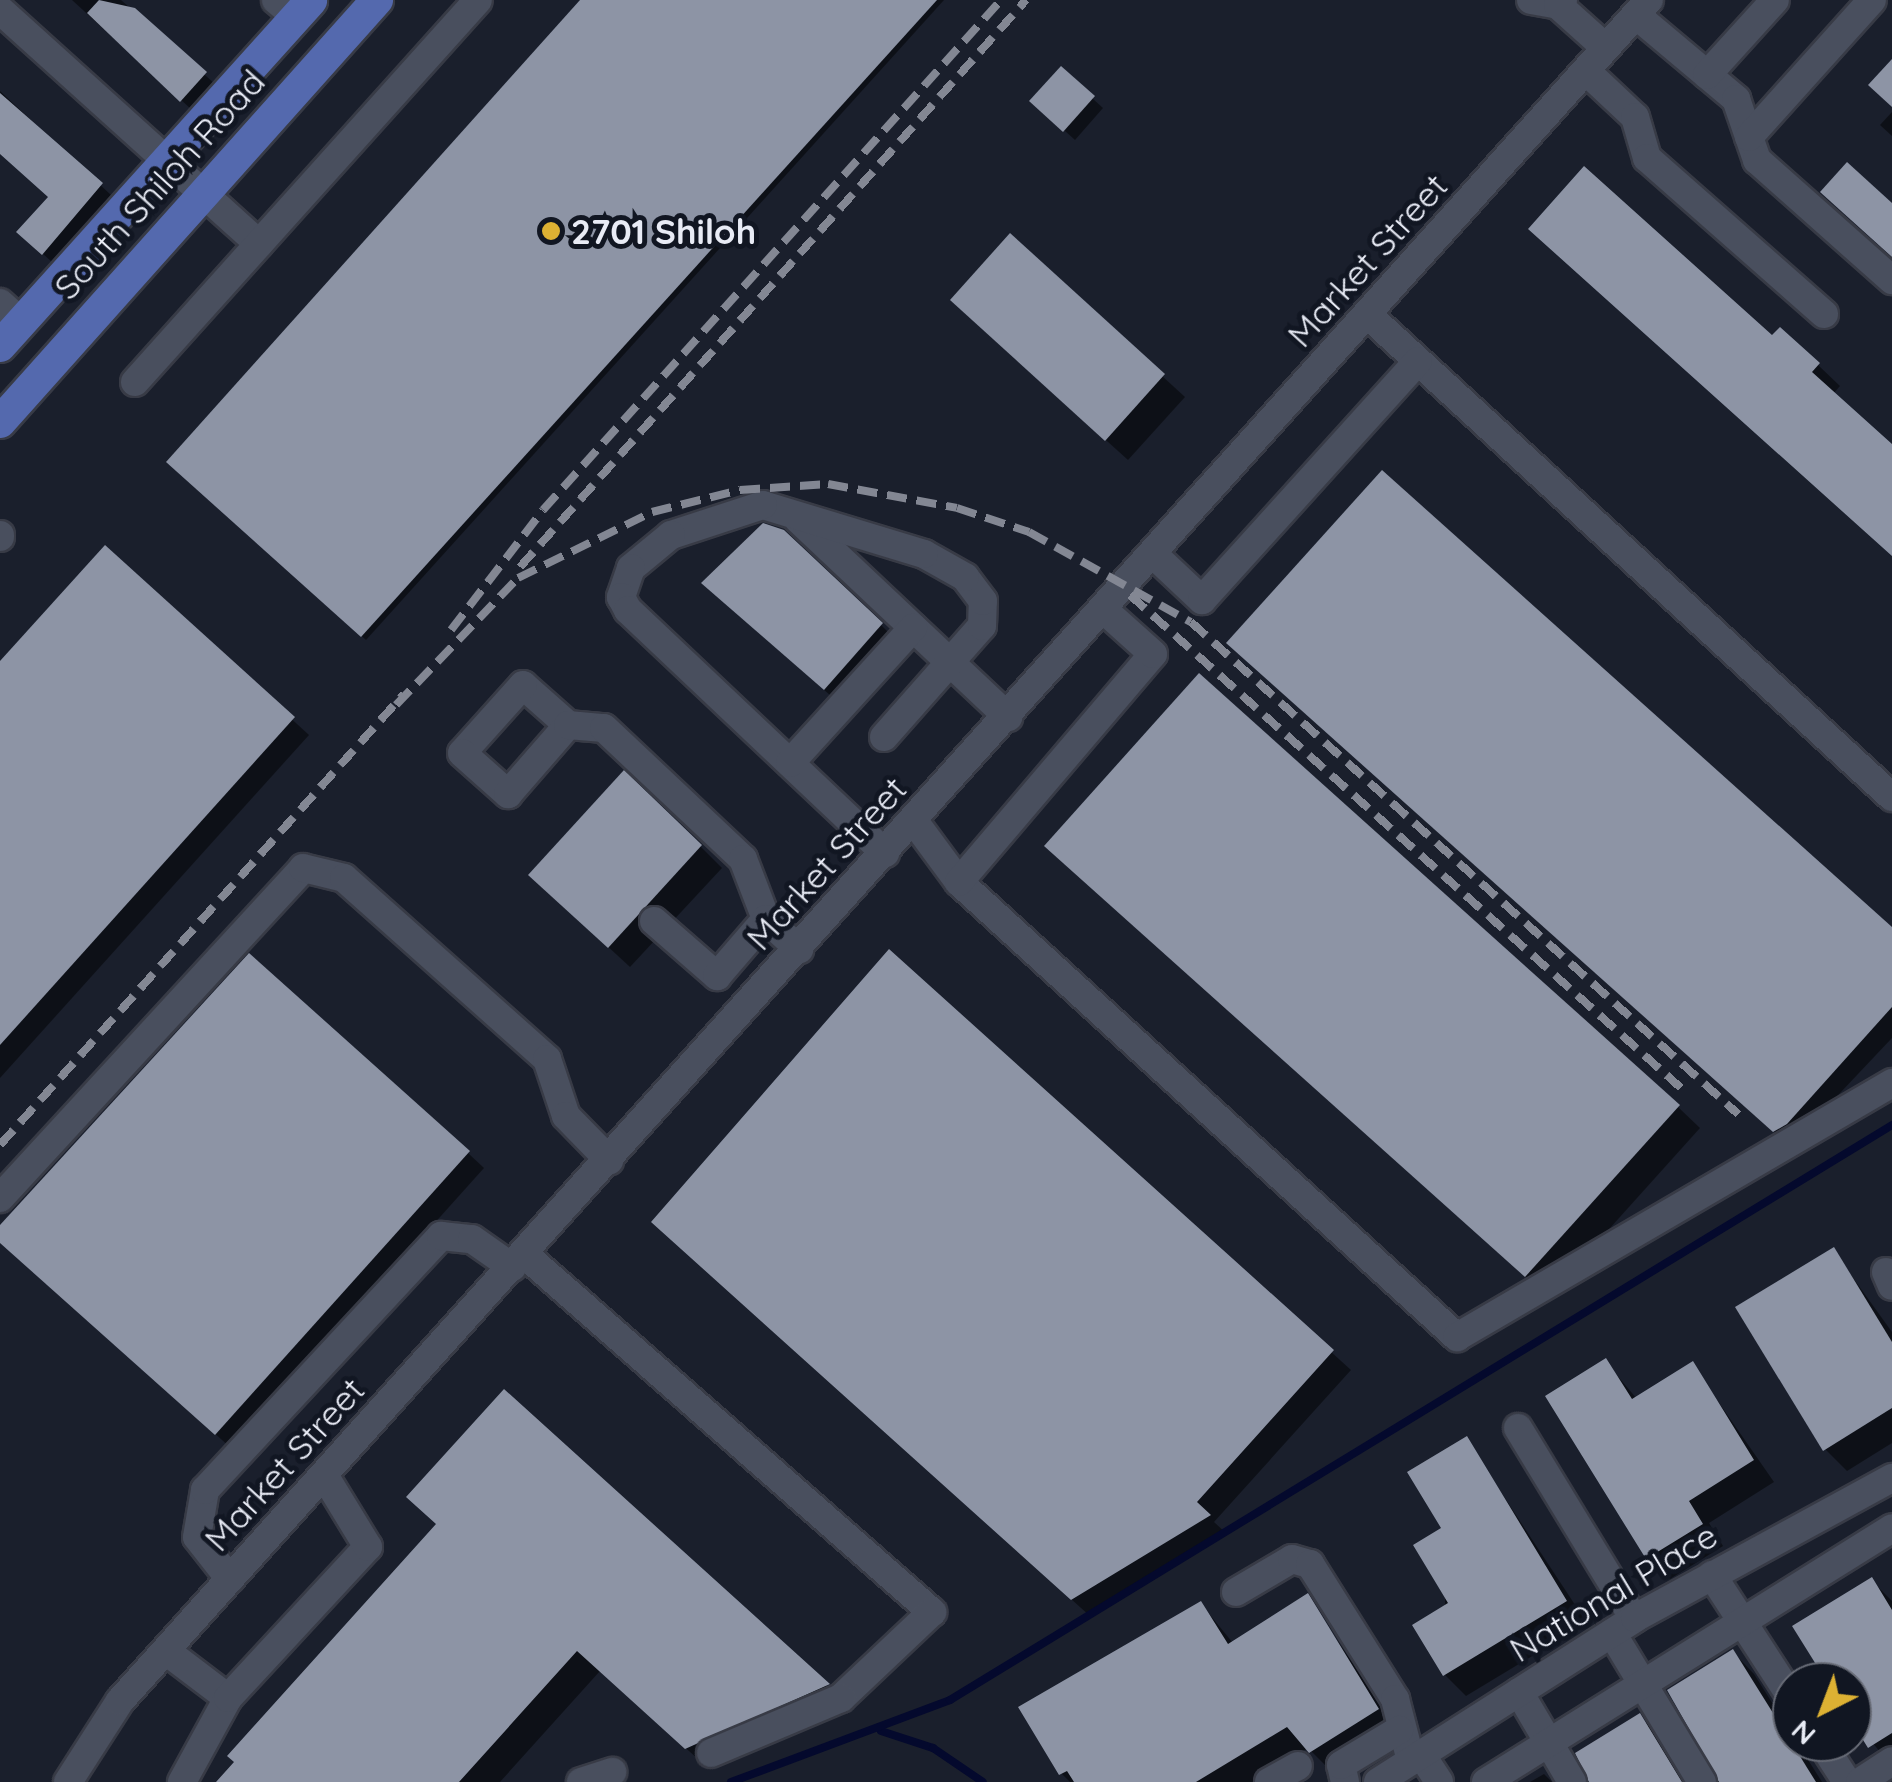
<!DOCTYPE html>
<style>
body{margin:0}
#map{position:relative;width:1892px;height:1782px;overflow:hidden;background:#1a1f2c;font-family:Quicksand,sans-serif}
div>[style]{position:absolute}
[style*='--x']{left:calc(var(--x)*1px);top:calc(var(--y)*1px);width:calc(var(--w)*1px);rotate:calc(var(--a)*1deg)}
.shadow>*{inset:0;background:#0007}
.stream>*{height:8px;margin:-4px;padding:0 4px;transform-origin:4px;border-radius:4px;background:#04092d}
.building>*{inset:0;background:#8d94a5}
.roads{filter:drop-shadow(2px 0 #383b46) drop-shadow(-2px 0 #383b46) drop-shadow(0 2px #383b46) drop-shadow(0 -2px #383b46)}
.minor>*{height:28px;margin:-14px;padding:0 14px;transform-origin:14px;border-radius:14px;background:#494f5e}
.major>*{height:32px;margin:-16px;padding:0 16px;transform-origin:16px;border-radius:16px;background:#5469ae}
.rail>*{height:8px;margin-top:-4px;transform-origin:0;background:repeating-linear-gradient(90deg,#838793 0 20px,transparent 0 30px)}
.dots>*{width:28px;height:28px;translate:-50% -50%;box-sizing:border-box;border:5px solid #111622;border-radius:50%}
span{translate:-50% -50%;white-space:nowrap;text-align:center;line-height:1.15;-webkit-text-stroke:10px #111622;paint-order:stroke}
.street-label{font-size:35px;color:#e8ebf5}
.poi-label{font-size:35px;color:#e8ebf5;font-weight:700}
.left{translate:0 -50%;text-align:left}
.north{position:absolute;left:1772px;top:1662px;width:100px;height:100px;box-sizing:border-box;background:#111622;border:2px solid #676b76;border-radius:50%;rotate:222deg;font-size:28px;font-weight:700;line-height:40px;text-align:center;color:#e8ebf5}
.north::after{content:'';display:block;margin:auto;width:35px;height:45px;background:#ddb133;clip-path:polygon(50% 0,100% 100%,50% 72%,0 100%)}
</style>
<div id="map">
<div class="shadow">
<div style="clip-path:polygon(72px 0,121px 0,215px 84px,192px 110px)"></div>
<div style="clip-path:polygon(584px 0,944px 0,366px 640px,170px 462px)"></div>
<div style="clip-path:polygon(1061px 70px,1103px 108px,1075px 140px,1043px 111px)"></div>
<div style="clip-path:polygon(0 91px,111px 195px,53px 263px,30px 242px,51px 198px,0 152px)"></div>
<div style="clip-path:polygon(1892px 112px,1892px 136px,1880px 125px)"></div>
<div style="clip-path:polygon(1010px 237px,1185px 397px,1128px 460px,974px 321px)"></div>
<div style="clip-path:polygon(1773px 338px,1818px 365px,1840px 386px,1833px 394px,1892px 447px,1892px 555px)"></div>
<div style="clip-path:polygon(105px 548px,309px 735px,0 1078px,0 665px)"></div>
<div style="clip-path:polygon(726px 604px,881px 625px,902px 646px,847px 710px)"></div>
<div style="clip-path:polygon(1246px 659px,1892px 930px,1892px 1038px,1790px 1146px)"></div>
<div style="clip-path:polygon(700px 846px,722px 868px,630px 967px,553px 896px)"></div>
<div style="clip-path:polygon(1069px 867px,1678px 1107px,1700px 1128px,1548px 1297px)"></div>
<div style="clip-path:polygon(890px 952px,1351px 1370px,1214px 1522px,1227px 1534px,1091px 1617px,673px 1240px)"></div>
<div style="clip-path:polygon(468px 1153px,484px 1168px,232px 1449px,0 1240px,0 1228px)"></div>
<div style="clip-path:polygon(1833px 1250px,1892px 1332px,1892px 1443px,1847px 1471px,1825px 1449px)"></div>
<div style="clip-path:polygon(1605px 1361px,1637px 1399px,1692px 1364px,1774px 1482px,1709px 1523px,1723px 1546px,1670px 1579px,1548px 1397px)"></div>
<div style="clip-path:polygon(504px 1392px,849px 1706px,709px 1769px,600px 1671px,500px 1782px,219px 1782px,439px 1525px)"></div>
<div style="clip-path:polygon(1466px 1439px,1587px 1623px,1466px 1696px,1445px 1675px,1445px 1528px)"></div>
<div style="clip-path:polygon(1871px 1580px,1892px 1601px,1892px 1767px,1852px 1717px,1852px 1682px,1830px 1682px)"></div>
<div style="clip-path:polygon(1307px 1596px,1399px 1731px,1333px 1773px,1308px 1748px,1252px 1782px,1070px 1782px,1061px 1773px,1201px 1604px,1233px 1643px)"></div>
<div style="clip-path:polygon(1733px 1652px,1754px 1674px,1822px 1782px,1718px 1782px)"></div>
<div style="clip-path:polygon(1639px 1716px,1661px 1737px,1688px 1782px,1592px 1782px)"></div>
<div style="clip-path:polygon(1544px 1774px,1552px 1782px,1530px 1782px)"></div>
</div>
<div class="stream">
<div style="--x:881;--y:1731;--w:55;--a:18.1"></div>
<div style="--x:933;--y:1748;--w:60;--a:34.2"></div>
<div style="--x:731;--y:1782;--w:234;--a:-20.5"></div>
<div style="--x:950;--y:1700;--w:1104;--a:-31.4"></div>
</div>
<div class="building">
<div style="clip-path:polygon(99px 0,135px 8px,207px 72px,180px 102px,87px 13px)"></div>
<div style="clip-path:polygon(580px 0,937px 0,361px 637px,166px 462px)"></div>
<div style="clip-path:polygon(1892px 59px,1892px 107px,1868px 85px)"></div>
<div style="clip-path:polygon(1061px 66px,1095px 96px,1063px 132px,1029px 101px)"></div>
<div style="clip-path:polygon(0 93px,103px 183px,42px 255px,16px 232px,48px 197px,0 154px)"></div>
<div style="clip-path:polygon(1847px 162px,1892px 203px,1892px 257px,1820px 192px)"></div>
<div style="clip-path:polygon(1584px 166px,1772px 335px,1780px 327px,1820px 363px,1812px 372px,1892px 444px,1892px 556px,1528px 229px)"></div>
<div style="clip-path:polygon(1010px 233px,1165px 374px,1105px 441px,950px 300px)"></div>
<div style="clip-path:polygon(1382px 470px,1892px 927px,1892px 1007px,1787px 1124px,1773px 1132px,1226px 643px)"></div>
<div style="clip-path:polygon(763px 523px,784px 530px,883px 623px,824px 690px,701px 583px)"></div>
<div style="clip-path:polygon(105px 545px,295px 717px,0 1045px,0 661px)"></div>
<div style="clip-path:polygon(1199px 673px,1680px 1105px,1525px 1277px,1044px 846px)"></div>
<div style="clip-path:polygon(624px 770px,702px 845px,608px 948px,528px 875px)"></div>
<div style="clip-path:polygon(889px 949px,1334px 1350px,1197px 1502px,1211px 1515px,1071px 1600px,651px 1222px)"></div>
<div style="clip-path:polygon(249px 953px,470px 1151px,215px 1435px,0 1243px,0 1225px)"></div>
<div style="clip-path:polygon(1834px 1247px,1892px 1342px,1892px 1408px,1823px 1451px,1735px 1307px)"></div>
<div style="clip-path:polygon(1606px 1358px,1632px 1399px,1693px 1361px,1754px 1460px,1689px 1501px,1703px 1524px,1646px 1559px,1545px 1396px)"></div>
<div style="clip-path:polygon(504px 1389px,830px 1684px,685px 1749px,577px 1651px,459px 1782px,216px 1782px,234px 1762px,227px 1756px,436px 1524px,406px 1497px)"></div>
<div style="clip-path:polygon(1467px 1436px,1567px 1601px,1443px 1676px,1412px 1625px,1448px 1603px,1413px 1545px,1441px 1528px,1407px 1472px)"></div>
<div style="clip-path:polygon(1872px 1577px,1892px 1610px,1892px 1733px,1868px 1748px,1852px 1722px,1852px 1682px,1827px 1682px,1792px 1626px)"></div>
<div style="clip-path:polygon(1308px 1593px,1379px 1709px,1309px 1753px,1287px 1727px,1196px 1782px,1074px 1782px,1067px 1771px,1059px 1775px,1018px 1707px,1201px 1601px,1228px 1644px)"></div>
<div style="clip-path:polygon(1733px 1649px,1816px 1782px,1719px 1782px,1667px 1690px)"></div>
<div style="clip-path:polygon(1640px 1713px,1682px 1782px,1589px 1782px,1575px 1753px)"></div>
</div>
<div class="roads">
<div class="minor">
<div style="--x:276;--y:0;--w:26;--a:40"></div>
<div style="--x:1531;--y:0;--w:27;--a:10"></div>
<div style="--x:1563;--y:0;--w:7;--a:135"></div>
<div style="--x:1558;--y:5;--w:64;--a:41.9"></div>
<div style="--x:0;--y:10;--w:349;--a:42.1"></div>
<div style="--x:1636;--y:15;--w:131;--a:40"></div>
<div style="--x:1736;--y:99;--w:65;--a:71"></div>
<div style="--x:1757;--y:160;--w:181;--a:41.6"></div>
<div style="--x:1586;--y:71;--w:67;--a:43.2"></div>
<div style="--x:1635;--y:117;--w:43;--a:73.7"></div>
<div style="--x:1647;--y:158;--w:236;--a:41.4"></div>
<div style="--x:1707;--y:75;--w:101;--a:-47.8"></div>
<div style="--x:1749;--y:137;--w:184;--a:-48.1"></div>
<div style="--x:0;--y:303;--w:28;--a:42"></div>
<div style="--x:1368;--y:315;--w:712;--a:42.61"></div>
<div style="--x:135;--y:382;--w:513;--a:-48.08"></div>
<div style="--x:798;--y:519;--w:289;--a:43.3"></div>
<div style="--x:0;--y:535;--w:2;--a:90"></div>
<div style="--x:1154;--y:555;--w:66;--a:43.2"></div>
<div style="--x:1202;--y:600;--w:322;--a:-47.9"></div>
<div style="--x:568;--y:725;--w:60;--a:-138.4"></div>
<div style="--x:523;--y:685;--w:91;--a:131.9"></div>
<div style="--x:462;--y:753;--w:62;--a:41.7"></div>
<div style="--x:508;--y:794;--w:91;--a:-49"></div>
<div style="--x:568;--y:725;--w:36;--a:5"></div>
<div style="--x:604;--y:728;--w:191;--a:43.3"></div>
<div style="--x:743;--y:859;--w:64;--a:69"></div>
<div style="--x:884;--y:737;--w:148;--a:-48.6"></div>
<div style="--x:982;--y:626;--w:25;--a:-88"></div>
<div style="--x:983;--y:601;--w:30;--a:-127"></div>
<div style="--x:965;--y:577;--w:47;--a:-150.7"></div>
<div style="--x:924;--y:554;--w:168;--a:-163.1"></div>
<div style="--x:763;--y:505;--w:97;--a:161.9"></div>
<div style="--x:671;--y:535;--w:52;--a:140.5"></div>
<div style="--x:631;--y:568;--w:31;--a:109"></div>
<div style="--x:621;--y:597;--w:15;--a:62"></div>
<div style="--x:628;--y:610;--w:354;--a:43.4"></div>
<div style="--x:790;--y:763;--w:183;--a:-47.7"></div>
<div style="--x:914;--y:821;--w:76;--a:53.6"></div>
<div style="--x:959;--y:882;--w:675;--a:42.42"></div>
<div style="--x:1457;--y:1337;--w:504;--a:-30.28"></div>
<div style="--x:959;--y:882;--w:299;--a:-49.6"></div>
<div style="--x:1153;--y:654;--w:66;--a:-138.1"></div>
<div style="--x:654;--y:921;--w:84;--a:41.1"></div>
<div style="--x:717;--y:976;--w:75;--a:-49.3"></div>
<div style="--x:766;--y:919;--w:45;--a:42.3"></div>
<div style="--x:0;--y:1198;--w:448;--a:-47.4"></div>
<div style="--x:303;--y:868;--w:42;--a:13.7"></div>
<div style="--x:344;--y:878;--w:272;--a:41.7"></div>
<div style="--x:547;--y:1059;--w:60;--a:71.6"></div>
<div style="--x:566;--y:1116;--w:62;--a:45.7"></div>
<div style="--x:524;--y:1254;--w:543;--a:41.27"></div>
<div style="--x:932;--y:1612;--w:125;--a:136.6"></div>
<div style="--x:841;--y:1698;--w:141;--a:157.1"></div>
<div style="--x:1886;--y:1272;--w:15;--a:67"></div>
<div style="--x:1518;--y:1428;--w:223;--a:58.7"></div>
<div style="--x:1712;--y:1575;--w:147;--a:57"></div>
<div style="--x:230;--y:1579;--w:53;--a:-128.2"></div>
<div style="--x:197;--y:1537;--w:48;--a:-80.3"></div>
<div style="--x:205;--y:1490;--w:347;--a:-47.1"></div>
<div style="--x:441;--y:1236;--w:31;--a:6"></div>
<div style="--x:472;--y:1239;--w:49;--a:35"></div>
<div style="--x:1236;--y:1592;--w:65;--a:-30.5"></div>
<div style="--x:1292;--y:1559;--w:19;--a:16"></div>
<div style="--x:1310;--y:1564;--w:160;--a:57.8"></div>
<div style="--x:1395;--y:1699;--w:64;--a:75.5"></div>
<div style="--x:1612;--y:1633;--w:174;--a:58.9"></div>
<div style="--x:166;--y:1651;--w:78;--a:37.2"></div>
<div style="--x:228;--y:1698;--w:96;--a:118.7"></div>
<div style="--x:1519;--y:1692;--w:104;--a:59.5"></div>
<div style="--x:228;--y:1698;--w:206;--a:-47.2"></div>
<div style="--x:368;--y:1547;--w:84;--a:-121.4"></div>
<div style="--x:1821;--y:1742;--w:48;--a:57"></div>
<div style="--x:1421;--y:1754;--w:33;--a:57"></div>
<div style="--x:68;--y:1782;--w:96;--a:-57.3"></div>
<div style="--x:120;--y:1701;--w:2287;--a:-48.05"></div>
<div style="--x:581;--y:1782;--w:33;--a:-18"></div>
<div style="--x:1269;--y:1782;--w:33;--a:-29"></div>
<div style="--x:1345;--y:1782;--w:17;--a:-103"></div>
<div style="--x:1341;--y:1765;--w:68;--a:-31.1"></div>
<div style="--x:1378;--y:1782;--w:305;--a:-32.5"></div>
<div style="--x:1635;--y:1618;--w:293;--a:-28.6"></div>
<div style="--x:1486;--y:1782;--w:479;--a:-32"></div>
<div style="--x:1860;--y:1782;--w:38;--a:-33"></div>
</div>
<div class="major">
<div style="--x:0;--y:346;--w:465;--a:-48"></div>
<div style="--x:0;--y:422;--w:566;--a:-48.22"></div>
</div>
</div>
<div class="rail">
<div style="--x:520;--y:567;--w:760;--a:-48.25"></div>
<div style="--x:1130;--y:595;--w:739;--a:41.82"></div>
<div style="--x:451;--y:630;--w:151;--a:-52.5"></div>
<div style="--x:543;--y:510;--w:685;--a:-48.07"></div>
<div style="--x:396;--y:705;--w:176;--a:-46.2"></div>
<div style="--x:518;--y:578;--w:149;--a:-26.2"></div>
<div style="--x:652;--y:512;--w:91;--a:-14"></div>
<div style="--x:740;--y:490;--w:88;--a:-3.9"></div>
<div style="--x:828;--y:484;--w:131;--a:10.5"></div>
<div style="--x:957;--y:508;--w:76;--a:18.4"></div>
<div style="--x:1029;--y:532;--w:185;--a:29.1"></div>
<div style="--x:1191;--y:622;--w:736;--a:41.97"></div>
<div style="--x:0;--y:1145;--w:605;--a:-48.15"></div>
</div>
<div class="dots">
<div style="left:551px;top:231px;background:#ddb133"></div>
</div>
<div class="street-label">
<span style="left:159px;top:184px;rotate:-48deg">South Shiloh Road</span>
<span style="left:1367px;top:260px;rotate:-48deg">Market Street</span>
<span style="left:826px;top:863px;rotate:-48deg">Market Street</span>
<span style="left:284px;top:1464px;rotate:-48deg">Market Street</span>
<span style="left:1613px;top:1592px;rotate:-31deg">National Place</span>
</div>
<div class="poi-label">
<span class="left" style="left:571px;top:231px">2701 Shiloh</span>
</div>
<div class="north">N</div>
</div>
